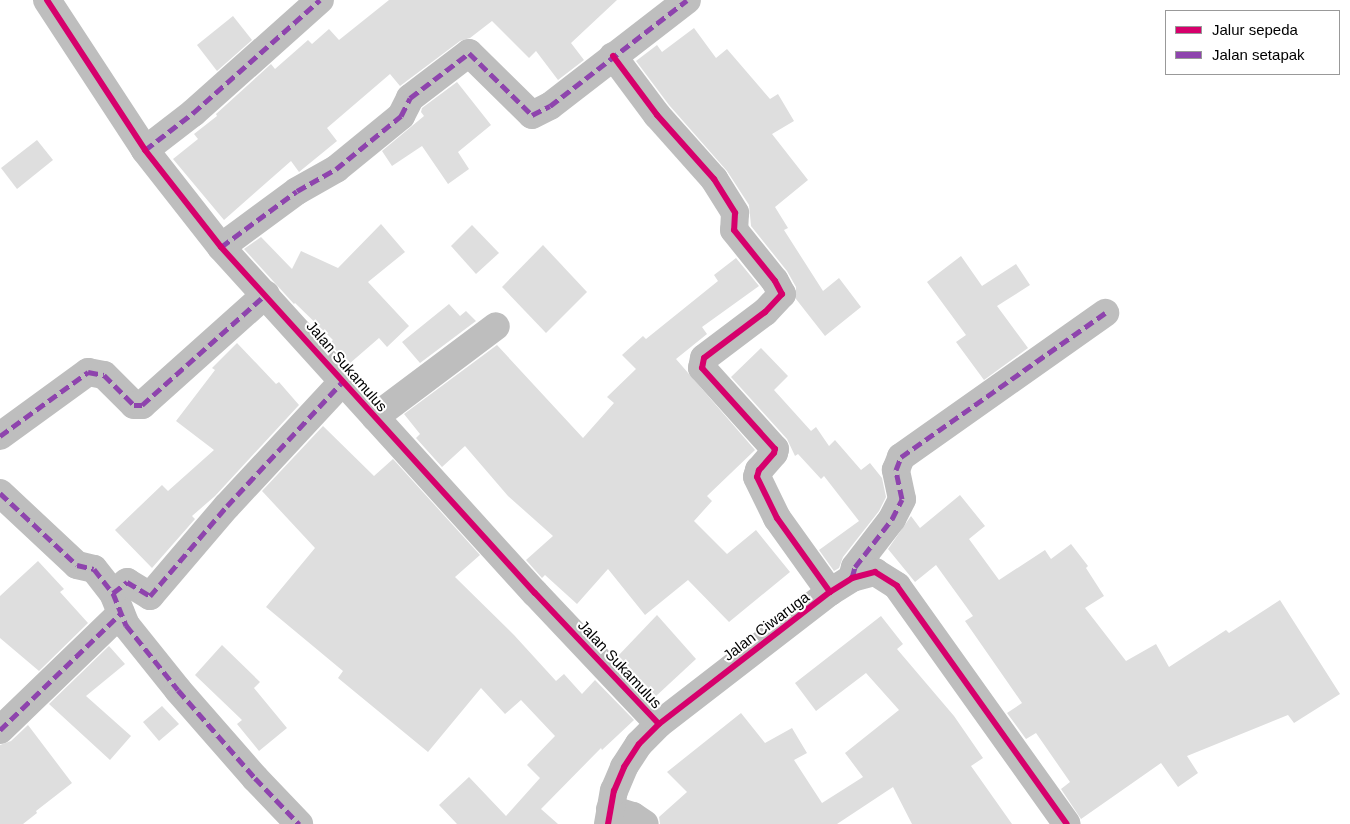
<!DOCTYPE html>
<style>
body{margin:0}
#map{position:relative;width:1350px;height:824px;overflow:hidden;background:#fff;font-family:Arial,sans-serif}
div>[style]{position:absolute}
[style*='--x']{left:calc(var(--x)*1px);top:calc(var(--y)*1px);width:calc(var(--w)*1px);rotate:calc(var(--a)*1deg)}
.building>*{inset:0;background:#dedede}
.minor>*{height:28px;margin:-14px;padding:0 14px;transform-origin:14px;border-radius:14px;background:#bebebe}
.tertiary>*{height:28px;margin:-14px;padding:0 14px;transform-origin:14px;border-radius:14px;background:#bebebe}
.quiet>*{height:5px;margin-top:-2.5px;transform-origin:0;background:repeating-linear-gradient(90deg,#8e44ad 0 10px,transparent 0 15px)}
.cycleway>*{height:6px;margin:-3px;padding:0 3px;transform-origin:3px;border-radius:3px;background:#d6006c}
span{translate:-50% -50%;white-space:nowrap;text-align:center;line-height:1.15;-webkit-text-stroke:4px #fff;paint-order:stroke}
.street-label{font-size:15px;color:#000}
.legend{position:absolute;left:1165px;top:10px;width:175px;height:65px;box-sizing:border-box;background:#fff;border:1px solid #999;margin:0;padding:6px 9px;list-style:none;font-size:15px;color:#000}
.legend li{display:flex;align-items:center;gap:10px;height:25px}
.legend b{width:25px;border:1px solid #999}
</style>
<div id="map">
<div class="building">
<div style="clip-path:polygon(389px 0,617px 0,571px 43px,584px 60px,558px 80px,536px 51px,529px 58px,492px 21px,470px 38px,460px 41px,400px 86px,390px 74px,327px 128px,337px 141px,299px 172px,291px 161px,224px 220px,173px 159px,198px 139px,194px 134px,217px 116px,216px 114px,271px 64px,275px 69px,308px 40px,312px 44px,329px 29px,339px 40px)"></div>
<div style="clip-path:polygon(233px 16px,252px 40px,217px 71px,197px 45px)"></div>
<div style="clip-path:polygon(694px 28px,716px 58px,727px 49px,770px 99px,778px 94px,794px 121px,772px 134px,808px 180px,775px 207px,788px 228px,784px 230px,823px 291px,839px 278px,861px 307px,825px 336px,796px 299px,796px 287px,787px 271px,751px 226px,749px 205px,727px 171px,669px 105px,636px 61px,657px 45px,662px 52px)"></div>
<div style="clip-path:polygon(457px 82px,491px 125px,458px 152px,469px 169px,448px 184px,422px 146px,392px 166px,382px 151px,424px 116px,421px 112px,422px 108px)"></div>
<div style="clip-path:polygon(37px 140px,53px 160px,17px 189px,1px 168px)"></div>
<div style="clip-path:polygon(381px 224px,405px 252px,368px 282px,409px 326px,387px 347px,379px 338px,349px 364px,329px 343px,333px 340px,295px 303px,294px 304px,244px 249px,261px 237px,292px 269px,301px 251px,338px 268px)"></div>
<div style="clip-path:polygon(472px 225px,499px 253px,476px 274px,451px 246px)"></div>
<div style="clip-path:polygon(543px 245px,587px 292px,546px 333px,502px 287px)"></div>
<div style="clip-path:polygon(961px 256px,982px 286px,1016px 264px,1030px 285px,997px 306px,1028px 348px,984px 380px,956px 342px,966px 335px,927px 282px)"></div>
<div style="clip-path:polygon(736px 258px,759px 286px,702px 327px,707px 334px,676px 359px,755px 450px,707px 496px,712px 501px,694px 521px,727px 554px,756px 530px,790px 572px,729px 622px,688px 580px,645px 615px,608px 569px,577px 604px,545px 575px,542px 578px,526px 560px,553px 536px,508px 496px,465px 446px,442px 467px,416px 438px,420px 434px,404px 414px,497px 345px,583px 438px,614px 403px,607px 397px,636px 369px,622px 355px,643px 336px,646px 339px,718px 281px,714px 275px)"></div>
<div style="clip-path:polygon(449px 304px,460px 316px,466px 311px,476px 321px,420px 363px,402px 342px)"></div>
<div style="clip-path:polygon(237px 343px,276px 384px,279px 382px,299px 405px,215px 496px,192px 516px,195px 519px,152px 568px,115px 530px,162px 485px,168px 491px,214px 450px,176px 421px,215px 370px,212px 368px)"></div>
<div style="clip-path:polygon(761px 348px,788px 376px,774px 390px,811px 431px,816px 427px,829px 446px,835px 440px,861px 470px,870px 463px,882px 478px,886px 497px,879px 511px,843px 557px,839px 568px,834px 571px,819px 550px,859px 521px,824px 476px,821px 479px,798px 454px,795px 456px,787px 439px,731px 377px)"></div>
<div style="clip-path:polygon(323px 426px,374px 476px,393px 459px,480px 555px,455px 577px,514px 635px,556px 681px,564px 674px,582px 694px,595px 680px,634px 720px,602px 750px,601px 748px,541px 809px,558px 824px,457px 824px,439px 805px,469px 777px,506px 816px,540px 778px,527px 765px,555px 736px,521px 700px,505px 714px,481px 688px,428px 752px,338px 678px,343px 671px,266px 607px,315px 548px,262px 491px)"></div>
<div style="clip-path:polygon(960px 495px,985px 526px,969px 539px,999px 580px,1045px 550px,1051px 559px,1071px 544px,1088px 566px,1086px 568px,1104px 596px,1085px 608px,1126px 661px,1156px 644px,1169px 667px,1226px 630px,1229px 633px,1280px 600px,1340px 694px,1294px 723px,1288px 715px,1187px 756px,1198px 773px,1178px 787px,1161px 763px,1081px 819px,1061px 789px,1070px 782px,1036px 733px,1026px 739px,1007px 713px,1022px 703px,965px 621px,973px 616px,936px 565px,915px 582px,888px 549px,911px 516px,920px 528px)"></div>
<div style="clip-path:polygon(38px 561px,64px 589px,60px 592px,88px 623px,39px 671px,0 638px,0 596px)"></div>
<div style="clip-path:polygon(657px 615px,696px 659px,655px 697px,617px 657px)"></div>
<div style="clip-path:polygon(881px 616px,903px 644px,897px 649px,954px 716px,983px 758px,971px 766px,1012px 824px,912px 824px,893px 787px,837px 824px,660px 824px,659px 817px,687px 792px,667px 772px,741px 713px,765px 743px,792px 728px,807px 753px,794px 760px,822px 803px,863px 777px,845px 753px,899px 710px,866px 673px,816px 711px,795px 683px)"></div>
<div style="clip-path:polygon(222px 645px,260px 682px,254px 688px,287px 728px,259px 751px,237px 724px,242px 720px,195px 675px)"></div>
<div style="clip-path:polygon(109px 646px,125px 664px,86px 696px,131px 736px,110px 760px,49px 704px)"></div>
<div style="clip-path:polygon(162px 706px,179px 724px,159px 741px,143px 722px)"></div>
<div style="clip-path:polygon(28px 725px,72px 783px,36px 811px,37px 813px,23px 824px,0 824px,0 745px,11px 741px)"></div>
</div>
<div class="minor">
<div style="--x:47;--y:0;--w:179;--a:56.8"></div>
<div style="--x:145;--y:150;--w:123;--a:51.9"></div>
<div style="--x:221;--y:247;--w:467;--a:47.8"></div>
<div style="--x:535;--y:593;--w:180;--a:46.6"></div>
<div style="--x:613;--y:56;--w:74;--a:53.3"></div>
<div style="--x:657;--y:115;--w:86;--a:48.3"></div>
<div style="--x:714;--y:179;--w:40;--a:58"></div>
<div style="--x:735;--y:213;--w:17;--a:93"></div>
<div style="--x:734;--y:230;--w:65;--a:51.2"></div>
<div style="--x:775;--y:281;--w:15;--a:62"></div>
<div style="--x:782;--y:294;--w:25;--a:133"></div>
<div style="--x:765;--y:312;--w:76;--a:143"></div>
<div style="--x:704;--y:358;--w:10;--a:101"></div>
<div style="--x:702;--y:368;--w:109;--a:48"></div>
<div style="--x:775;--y:449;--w:4;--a:104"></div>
<div style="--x:774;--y:453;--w:23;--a:131"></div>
<div style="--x:759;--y:470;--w:7;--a:106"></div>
<div style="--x:757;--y:477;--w:46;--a:64"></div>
<div style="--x:777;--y:518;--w:91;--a:54.4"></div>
<div style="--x:145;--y:150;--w:61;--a:-37.6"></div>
<div style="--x:193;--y:113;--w:170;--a:-41.7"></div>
<div style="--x:221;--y:247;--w:94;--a:-36.4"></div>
<div style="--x:297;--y:191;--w:45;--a:-29.4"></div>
<div style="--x:336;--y:169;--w:84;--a:-39.2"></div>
<div style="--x:401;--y:116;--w:20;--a:-63"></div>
<div style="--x:410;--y:98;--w:74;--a:-37.3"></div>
<div style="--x:469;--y:53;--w:88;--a:44.5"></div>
<div style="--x:532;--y:115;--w:20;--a:-27"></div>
<div style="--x:550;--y:106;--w:173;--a:-37.7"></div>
<div style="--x:375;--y:417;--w:151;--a:-36.9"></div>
<div style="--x:0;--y:436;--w:109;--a:-36"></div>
<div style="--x:88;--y:372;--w:16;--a:11"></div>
<div style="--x:104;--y:375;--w:42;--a:45"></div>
<div style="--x:134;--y:405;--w:8;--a:0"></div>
<div style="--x:142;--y:405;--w:166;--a:-41.8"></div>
<div style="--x:0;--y:493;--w:105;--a:43.1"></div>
<div style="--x:77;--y:565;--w:17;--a:13"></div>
<div style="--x:94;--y:569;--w:31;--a:52"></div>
<div style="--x:113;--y:593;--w:35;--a:68"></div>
<div style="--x:126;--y:625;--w:83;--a:51.3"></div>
<div style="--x:178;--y:690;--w:117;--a:48.8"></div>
<div style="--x:255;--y:778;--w:64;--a:46.3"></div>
<div style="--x:852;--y:578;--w:11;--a:-75"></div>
<div style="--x:855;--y:567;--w:61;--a:-52.4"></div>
<div style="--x:892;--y:519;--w:22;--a:-63"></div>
<div style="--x:902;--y:499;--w:30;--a:-102"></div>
<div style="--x:896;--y:470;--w:14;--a:-69"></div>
<div style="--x:901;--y:457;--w:250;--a:-35.2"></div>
<div style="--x:113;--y:593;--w:18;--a:-38"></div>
<div style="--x:127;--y:582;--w:27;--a:31"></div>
<div style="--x:150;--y:596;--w:118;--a:-49.5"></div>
<div style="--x:227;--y:506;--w:171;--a:-47.1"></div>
<div style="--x:0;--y:730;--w:168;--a:-44"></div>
<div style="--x:610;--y:809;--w:24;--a:17"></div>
<div style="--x:633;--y:816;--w:14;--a:34"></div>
</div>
<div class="tertiary">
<div style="--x:608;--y:824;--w:34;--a:-80"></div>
<div style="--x:614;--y:791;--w:26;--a:-67"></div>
<div style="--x:624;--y:767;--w:27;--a:-57"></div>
<div style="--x:639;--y:744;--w:28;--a:-45"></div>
<div style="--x:659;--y:724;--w:216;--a:-37.7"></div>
<div style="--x:830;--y:592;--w:26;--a:-32"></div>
<div style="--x:852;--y:578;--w:24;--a:-15"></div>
<div style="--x:875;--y:572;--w:26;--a:32"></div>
<div style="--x:897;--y:586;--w:292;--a:54.5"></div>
</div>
<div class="quiet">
<div style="--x:145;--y:150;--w:61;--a:-37.6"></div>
<div style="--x:193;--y:113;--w:170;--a:-41.7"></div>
<div style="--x:221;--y:247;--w:94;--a:-36.4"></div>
<div style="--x:297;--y:191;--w:45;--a:-29.4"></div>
<div style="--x:336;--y:169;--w:84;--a:-39.2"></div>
<div style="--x:401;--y:116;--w:20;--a:-63"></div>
<div style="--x:410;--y:98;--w:74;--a:-37.3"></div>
<div style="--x:469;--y:53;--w:88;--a:44.5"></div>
<div style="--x:532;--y:115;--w:20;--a:-27"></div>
<div style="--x:550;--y:106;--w:173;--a:-37.7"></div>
<div style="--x:0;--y:436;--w:109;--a:-36"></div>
<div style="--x:88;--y:372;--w:16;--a:11"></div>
<div style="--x:104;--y:375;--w:42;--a:45"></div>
<div style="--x:134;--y:405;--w:8;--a:0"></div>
<div style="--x:142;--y:405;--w:166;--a:-41.8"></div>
<div style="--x:0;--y:493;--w:105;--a:43.1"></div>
<div style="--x:77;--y:565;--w:17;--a:13"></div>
<div style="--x:94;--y:569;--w:31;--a:52"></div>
<div style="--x:113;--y:593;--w:35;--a:68"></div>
<div style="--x:126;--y:625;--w:83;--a:51.3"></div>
<div style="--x:178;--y:690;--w:117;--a:48.8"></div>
<div style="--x:255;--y:778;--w:64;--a:46.3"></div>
<div style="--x:852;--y:578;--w:11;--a:-75"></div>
<div style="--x:855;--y:567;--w:61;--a:-52.4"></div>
<div style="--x:892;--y:519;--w:22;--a:-63"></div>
<div style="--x:902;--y:499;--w:30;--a:-102"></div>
<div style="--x:896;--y:470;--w:14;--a:-69"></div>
<div style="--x:901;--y:457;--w:250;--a:-35.2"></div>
<div style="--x:113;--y:593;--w:18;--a:-38"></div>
<div style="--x:127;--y:582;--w:27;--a:31"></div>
<div style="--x:150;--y:596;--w:118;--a:-49.5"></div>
<div style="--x:227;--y:506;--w:171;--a:-47.1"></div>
<div style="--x:0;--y:730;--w:168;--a:-44"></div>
</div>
<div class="cycleway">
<div style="--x:47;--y:0;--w:179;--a:56.8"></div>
<div style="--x:145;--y:150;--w:123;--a:51.9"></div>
<div style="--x:221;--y:247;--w:467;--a:47.8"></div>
<div style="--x:535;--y:593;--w:180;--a:46.6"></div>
<div style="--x:613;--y:56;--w:74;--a:53.3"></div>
<div style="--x:657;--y:115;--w:86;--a:48.3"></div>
<div style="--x:714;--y:179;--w:40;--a:58"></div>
<div style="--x:735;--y:213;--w:17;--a:93"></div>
<div style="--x:734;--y:230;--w:65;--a:51.2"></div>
<div style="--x:775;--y:281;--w:15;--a:62"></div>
<div style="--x:782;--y:294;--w:25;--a:133"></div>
<div style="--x:765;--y:312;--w:76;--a:143"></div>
<div style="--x:704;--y:358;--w:10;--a:101"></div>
<div style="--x:702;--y:368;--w:109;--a:48"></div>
<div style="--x:775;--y:449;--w:4;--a:104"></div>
<div style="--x:774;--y:453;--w:23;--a:131"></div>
<div style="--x:759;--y:470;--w:7;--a:106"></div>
<div style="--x:757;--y:477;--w:46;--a:64"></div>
<div style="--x:777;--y:518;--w:91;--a:54.4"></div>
<div style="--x:608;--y:824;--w:34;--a:-80"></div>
<div style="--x:614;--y:791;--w:26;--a:-67"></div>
<div style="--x:624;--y:767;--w:27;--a:-57"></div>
<div style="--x:639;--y:744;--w:28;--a:-45"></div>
<div style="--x:659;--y:724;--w:216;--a:-37.7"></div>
<div style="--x:830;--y:592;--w:26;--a:-32"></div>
<div style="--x:852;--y:578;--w:24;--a:-15"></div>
<div style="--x:875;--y:572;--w:26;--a:32"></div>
<div style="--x:897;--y:586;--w:292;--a:54.5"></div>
</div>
<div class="street-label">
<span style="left:347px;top:366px;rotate:49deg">Jalan Sukamulus</span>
<span style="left:766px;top:626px;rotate:-37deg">Jalan Ciwaruga</span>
<span style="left:620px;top:664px;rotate:47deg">Jalan Sukamulus</span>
</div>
<ul class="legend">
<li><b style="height:6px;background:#d6006c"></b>Jalur sepeda</li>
<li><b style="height:6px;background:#8e44ad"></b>Jalan setapak</li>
</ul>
</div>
